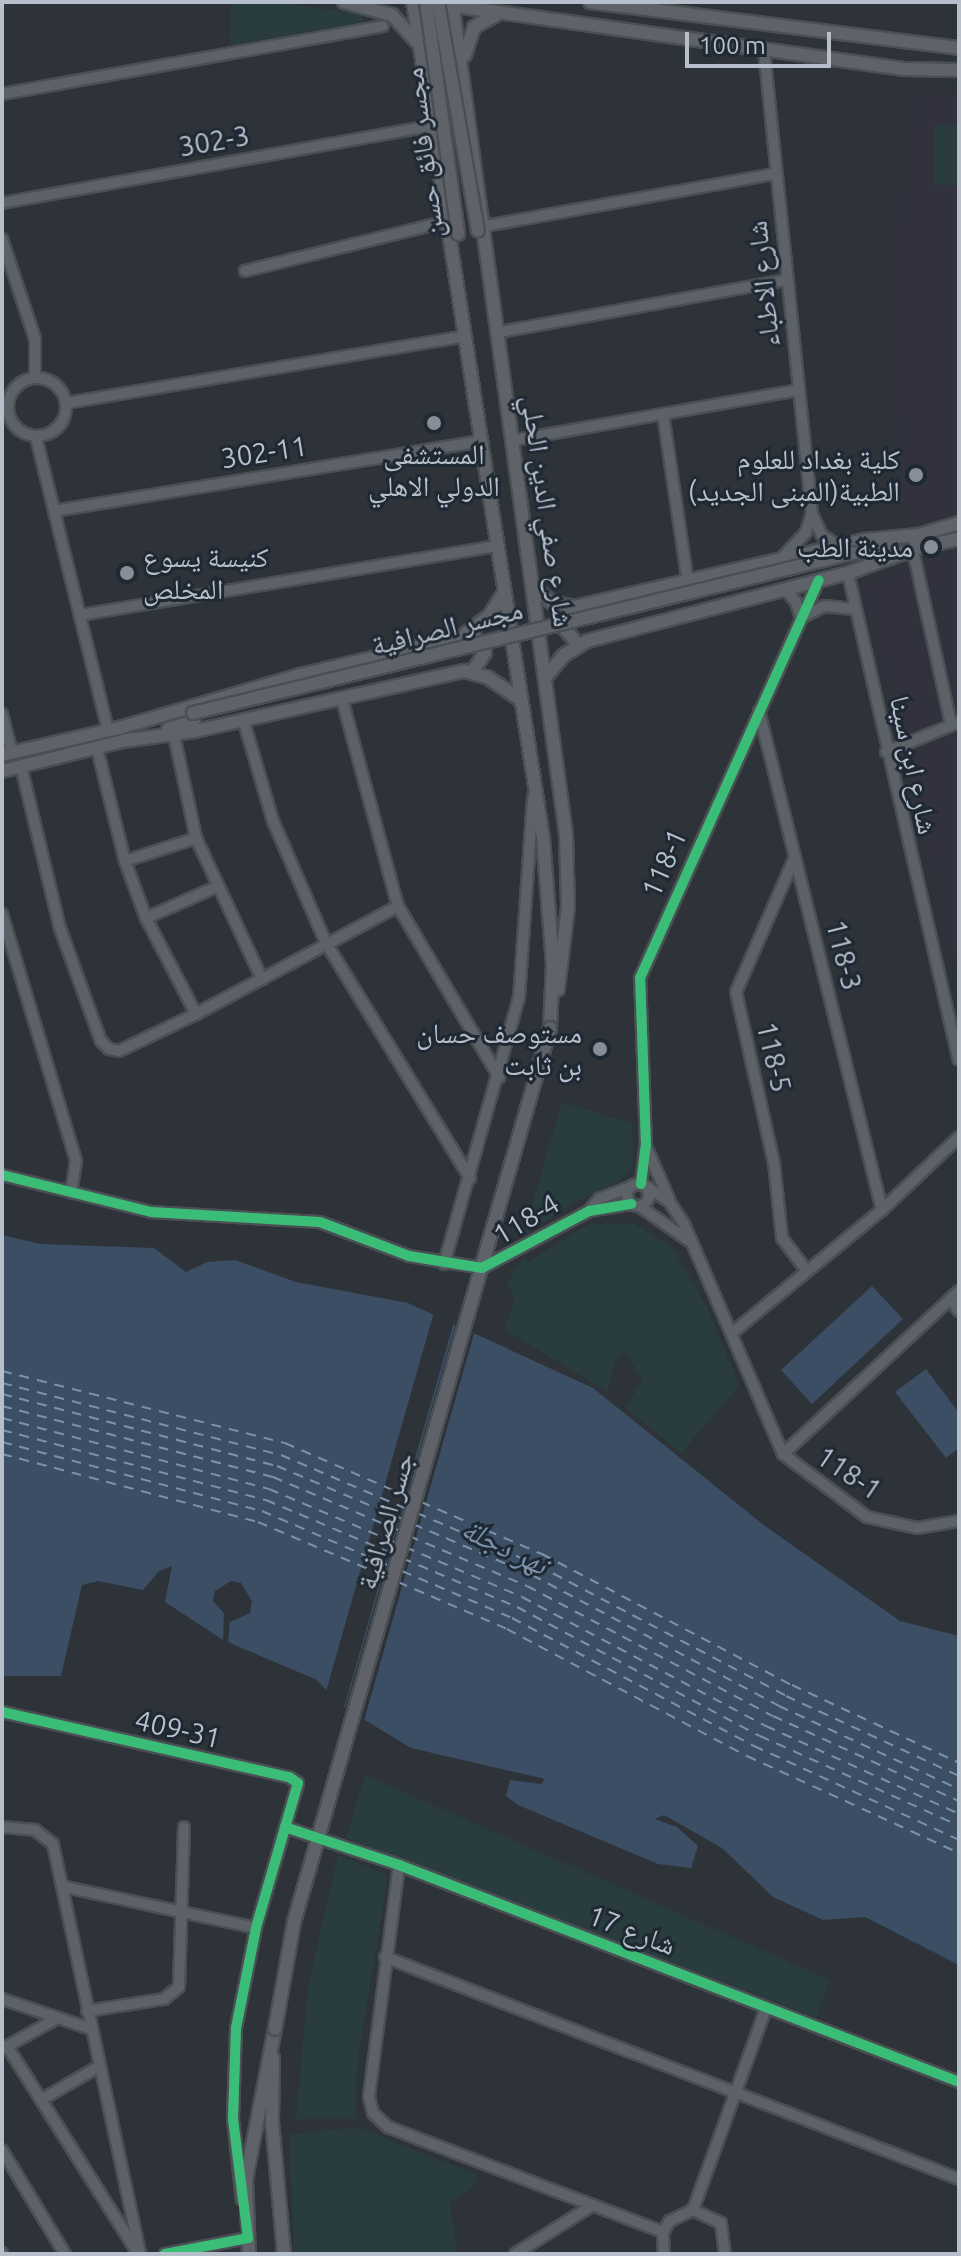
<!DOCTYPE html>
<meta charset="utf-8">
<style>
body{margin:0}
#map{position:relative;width:961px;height:2256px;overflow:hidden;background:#2d3339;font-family:Ubuntu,"Noto Naskh Arabic",sans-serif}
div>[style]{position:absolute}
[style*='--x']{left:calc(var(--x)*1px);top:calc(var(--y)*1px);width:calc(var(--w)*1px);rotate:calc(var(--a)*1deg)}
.medical>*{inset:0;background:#32323f}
.green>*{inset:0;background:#293d3f}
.water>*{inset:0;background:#3c4e63}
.pier>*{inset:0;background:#2d3339}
.ferry>*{height:2px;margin-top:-1px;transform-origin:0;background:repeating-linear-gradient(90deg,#7991ab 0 10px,transparent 0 18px)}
.roads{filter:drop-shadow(2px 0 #4a4f54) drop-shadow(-2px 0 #4a4f54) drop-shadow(0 2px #4a4f54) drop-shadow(0 -2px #4a4f54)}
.minor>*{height:10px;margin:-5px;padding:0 5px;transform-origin:5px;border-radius:5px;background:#5d6168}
.minor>.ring{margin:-5px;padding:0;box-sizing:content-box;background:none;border:10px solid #5d6168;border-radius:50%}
.major>*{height:12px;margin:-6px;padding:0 6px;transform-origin:6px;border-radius:6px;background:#5f6369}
.bridges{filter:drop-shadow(2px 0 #4a4f56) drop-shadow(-2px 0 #4a4f56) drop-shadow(0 2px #4a4f56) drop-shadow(0 -2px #4a4f56)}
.major-bridge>*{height:12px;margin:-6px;padding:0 6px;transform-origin:6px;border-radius:6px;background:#5f6369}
.cycleway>*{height:10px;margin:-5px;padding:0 5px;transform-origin:5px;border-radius:5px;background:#3abd76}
.dots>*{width:22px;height:22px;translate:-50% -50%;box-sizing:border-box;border:4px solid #1f2934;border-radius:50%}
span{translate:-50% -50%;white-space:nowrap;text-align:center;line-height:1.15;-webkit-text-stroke:6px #1f2934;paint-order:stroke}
.street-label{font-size:28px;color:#b7bfca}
.poi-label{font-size:28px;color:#b7bfca}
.right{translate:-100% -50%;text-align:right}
.left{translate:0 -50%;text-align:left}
.water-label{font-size:30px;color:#7991ab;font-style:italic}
.frame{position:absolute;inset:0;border:4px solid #b7bfca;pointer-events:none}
.scale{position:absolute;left:685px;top:32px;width:146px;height:36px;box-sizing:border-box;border:4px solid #b7bfca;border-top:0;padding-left:10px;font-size:24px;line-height:28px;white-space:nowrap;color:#b7bfca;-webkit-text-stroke:6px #1f2934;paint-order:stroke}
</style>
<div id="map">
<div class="medical">
<div style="clip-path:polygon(917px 94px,959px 95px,959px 981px,862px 583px,905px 569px,888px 274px)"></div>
</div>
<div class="green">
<div style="clip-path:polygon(231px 2px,278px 2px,360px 14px,366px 21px,230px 45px)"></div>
<div style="clip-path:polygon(934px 125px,959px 125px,959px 185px,935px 185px)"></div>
<div style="clip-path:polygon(562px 1102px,632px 1124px,633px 1167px,618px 1182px,571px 1204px,523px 1237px)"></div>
<div style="clip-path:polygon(633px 1223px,672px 1247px,707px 1308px,739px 1385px,681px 1453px,626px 1408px,642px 1380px,624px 1349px,614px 1363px,608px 1392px,505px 1330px,515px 1298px,507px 1283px,524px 1257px,528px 1262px,589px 1224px)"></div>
<div style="clip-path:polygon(365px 1775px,830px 1980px,816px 2017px,346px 1838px)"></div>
<div style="clip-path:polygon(338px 1855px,385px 1874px,387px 1881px,357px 2065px,356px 2119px,296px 2119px,308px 1987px)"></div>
<div style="clip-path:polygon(356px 2127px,478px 2175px,472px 2188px,450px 2202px,457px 2254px,294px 2254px,289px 2135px)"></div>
</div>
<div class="water">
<div style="clip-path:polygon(2px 1235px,40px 1244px,154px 1248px,186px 1272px,207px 1262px,235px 1260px,296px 1282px,408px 1303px,593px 1388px,765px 1526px,900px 1621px,959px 1636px,959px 1965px,865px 1917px,823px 1920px,773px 1897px,722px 1848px,664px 1815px,655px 1819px,677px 1827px,698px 1846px,691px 1868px,658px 1864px,518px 1805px,506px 1796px,510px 1780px,541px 1784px,545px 1779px,411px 1748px,340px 1705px,317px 1680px,223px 1640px,165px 1602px,172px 1566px,159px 1571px,143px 1590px,98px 1581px,82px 1585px,61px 1676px,2px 1676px)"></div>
<div style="clip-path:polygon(872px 1286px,903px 1319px,812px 1404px,781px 1370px)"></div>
<div style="clip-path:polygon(926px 1369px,959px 1413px,959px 1448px,946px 1458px,895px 1392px)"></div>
</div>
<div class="pier">
<div style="clip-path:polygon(434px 1312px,454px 1322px,343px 1711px,325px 1695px)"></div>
<div style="clip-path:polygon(456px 1323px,475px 1330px,363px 1724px,344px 1712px)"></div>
<div style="clip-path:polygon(231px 1581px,241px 1583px,252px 1601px,250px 1613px,230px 1622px,228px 1642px,223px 1640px,224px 1613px,213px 1601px,215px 1591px)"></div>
</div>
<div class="ferry">
<div style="--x:2;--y:1371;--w:292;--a:14.3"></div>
<div style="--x:285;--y:1443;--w:137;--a:23.6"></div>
<div style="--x:2;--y:1383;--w:288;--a:14.5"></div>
<div style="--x:281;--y:1455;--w:137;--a:23.2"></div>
<div style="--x:2;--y:1394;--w:284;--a:14.7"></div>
<div style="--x:277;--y:1466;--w:138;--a:23"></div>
<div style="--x:2;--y:1406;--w:280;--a:14.7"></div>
<div style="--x:273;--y:1477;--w:138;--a:23"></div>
<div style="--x:2;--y:1418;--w:276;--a:14.9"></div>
<div style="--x:269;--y:1489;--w:138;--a:23"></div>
<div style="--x:2;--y:1430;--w:273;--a:14.9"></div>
<div style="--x:266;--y:1500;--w:138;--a:23"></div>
<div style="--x:2;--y:1442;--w:269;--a:14.9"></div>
<div style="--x:262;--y:1511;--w:142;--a:23.3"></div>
<div style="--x:2;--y:1454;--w:265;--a:14.9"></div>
<div style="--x:258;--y:1522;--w:142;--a:23.1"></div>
<div style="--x:421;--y:1502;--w:132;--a:23.3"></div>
<div style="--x:542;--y:1554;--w:282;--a:27.7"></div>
<div style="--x:792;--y:1685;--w:184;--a:25"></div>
<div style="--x:417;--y:1513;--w:131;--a:23.4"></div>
<div style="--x:537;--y:1565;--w:281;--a:27.7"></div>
<div style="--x:786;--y:1696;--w:191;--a:24.8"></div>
<div style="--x:413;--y:1524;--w:129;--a:23.2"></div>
<div style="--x:532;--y:1575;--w:280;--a:27.9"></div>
<div style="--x:779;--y:1706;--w:198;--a:24.8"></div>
<div style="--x:409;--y:1536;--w:128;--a:23"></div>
<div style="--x:527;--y:1586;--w:278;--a:27.9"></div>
<div style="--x:773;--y:1716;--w:205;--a:24.6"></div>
<div style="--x:405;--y:1547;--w:127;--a:23.1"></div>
<div style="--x:522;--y:1597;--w:276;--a:27.9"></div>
<div style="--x:766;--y:1726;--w:212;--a:24.5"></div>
<div style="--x:402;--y:1558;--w:125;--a:23.1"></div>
<div style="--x:517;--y:1607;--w:275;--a:28"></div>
<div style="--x:760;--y:1736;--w:218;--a:24.3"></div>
<div style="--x:402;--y:1571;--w:120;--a:23.1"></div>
<div style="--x:512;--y:1618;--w:274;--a:27.9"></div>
<div style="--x:754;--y:1746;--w:226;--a:24.6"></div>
<div style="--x:398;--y:1582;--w:119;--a:23.3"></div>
<div style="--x:507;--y:1629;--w:272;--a:27.9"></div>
<div style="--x:747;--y:1756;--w:233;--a:24.6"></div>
</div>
<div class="roads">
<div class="minor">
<div style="--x:764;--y:50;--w:466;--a:84.1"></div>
<div style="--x:812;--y:514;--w:23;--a:65"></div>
<div style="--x:822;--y:535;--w:19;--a:35"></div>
<div style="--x:2;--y:94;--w:387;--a:-10.1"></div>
<div style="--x:2;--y:203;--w:439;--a:-10.2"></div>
<div style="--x:485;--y:226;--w:295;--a:-10.2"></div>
<div style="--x:2;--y:239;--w:105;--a:71.7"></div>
<div style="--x:35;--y:339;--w:39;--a:90"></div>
<div style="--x:245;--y:271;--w:209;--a:-13.8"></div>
<div style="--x:500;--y:332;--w:292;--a:-10.3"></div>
<div class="ring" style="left:8px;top:378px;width:48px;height:48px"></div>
<div style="--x:66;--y:403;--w:405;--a:-9.5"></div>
<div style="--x:663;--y:414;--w:171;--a:81.6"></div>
<div style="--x:36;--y:437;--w:302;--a:76.2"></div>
<div style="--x:515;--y:440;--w:288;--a:-10"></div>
<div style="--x:54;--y:511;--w:433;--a:-9.3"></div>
<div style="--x:913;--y:550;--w:179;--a:77.7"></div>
<div style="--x:783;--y:557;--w:34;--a:-47"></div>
<div style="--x:806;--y:532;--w:19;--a:-72"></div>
<div style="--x:848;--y:573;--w:499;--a:77.2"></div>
<div style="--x:785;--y:589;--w:17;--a:50"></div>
<div style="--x:796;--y:602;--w:17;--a:73"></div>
<div style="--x:80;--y:615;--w:423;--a:-9.4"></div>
<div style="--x:802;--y:617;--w:25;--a:-26"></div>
<div style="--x:825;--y:606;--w:31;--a:6"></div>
<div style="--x:342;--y:699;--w:214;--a:74.9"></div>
<div style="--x:398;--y:906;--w:199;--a:59.4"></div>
<div style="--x:759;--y:711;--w:514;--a:76.15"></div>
<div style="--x:2;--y:714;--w:40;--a:75.6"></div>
<div style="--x:243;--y:719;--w:106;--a:73.6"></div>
<div style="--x:273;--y:821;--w:133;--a:66.5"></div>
<div style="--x:326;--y:943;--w:276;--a:58.5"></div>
<div style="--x:174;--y:735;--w:105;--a:77.9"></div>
<div style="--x:196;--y:838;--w:156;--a:64.9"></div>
<div style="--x:97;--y:748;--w:116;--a:76.1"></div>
<div style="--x:125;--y:861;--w:61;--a:69.8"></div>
<div style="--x:146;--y:918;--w:108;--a:62.5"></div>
<div style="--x:886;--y:752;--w:79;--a:-22.3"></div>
<div style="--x:21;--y:766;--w:167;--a:76.5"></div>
<div style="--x:60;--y:928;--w:120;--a:70.1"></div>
<div style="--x:101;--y:1041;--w:11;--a:45"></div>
<div style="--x:109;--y:1049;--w:10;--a:11"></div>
<div style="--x:119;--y:1051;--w:85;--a:-25.7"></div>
<div style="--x:196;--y:1014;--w:229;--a:-28.1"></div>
<div style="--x:795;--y:857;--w:147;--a:113.6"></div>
<div style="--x:736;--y:992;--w:175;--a:77.5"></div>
<div style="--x:774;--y:1163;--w:75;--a:83.9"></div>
<div style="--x:782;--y:1238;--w:41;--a:52.9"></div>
<div style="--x:125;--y:861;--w:75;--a:-17.9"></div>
<div style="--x:2;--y:914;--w:258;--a:73.3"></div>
<div style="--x:76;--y:1161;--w:32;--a:99"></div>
<div style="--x:146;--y:918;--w:77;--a:-23.9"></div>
<div style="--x:648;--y:1151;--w:52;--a:66.4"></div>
<div style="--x:2;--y:1175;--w:154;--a:13.9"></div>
<div style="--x:151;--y:1212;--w:169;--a:3.4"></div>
<div style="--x:320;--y:1222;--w:95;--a:20.9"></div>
<div style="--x:409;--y:1256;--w:74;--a:9.3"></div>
<div style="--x:482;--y:1268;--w:121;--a:-28"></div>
<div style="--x:589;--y:1211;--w:43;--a:-9.5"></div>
<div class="ring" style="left:627px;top:1184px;width:12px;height:12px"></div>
<div style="--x:641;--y:1184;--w:38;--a:-83"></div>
<div style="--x:646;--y:1146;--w:168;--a:-92"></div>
<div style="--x:640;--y:978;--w:436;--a:-65.8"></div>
<div style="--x:644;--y:1185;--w:30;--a:33"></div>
<div style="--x:669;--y:1201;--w:27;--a:57"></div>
<div style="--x:684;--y:1224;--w:250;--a:66.7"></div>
<div style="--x:783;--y:1454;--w:105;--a:36.9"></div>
<div style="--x:867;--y:1517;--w:51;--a:12.4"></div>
<div style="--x:917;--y:1528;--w:43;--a:-9.5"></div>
<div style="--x:639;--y:1206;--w:60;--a:34.8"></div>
<div style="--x:589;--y:1211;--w:16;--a:-50"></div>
<div style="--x:599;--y:1199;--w:33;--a:-21"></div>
<div style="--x:444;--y:1264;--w:276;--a:-74.3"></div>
<div style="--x:519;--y:998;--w:201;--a:-86"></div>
<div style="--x:950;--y:1299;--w:15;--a:53"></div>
<div style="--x:732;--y:1333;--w:194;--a:-39.4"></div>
<div style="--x:882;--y:1210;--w:106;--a:-43.5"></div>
<div style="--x:783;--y:1454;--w:240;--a:-42.8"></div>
<div style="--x:2;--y:1712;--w:294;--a:12.8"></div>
<div style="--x:289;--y:1777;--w:11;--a:34"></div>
<div style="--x:298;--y:1783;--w:151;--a:106.2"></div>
<div style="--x:256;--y:1928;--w:102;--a:101.3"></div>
<div style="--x:236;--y:2028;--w:91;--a:91.9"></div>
<div style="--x:233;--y:2119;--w:81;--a:83.7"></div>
<div style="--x:2;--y:1827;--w:33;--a:5"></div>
<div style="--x:35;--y:1830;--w:23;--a:38"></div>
<div style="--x:53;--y:1844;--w:419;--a:78"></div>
<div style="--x:285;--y:1827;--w:120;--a:18.4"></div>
<div style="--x:399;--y:1865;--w:601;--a:21.18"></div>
<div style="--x:399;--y:1865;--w:234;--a:97.4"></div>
<div style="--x:369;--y:2097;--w:16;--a:76"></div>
<div style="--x:373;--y:2113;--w:21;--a:43"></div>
<div style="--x:388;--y:2127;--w:294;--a:20.9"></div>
<div style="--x:65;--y:1887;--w:195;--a:12.1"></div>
<div style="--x:385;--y:1957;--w:615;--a:21.14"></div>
<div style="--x:2;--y:1999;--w:94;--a:18.6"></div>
<div style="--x:87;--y:2011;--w:78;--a:-8.9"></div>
<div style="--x:164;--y:1999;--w:19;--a:-39"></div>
<div style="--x:179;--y:1987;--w:160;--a:-88.2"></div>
<div style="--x:7;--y:2046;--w:244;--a:57.7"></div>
<div style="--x:4;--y:2048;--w:57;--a:-29.2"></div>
<div style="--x:41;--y:2100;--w:66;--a:-30.1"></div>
<div style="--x:2;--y:2150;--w:122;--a:58.8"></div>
<div style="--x:693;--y:2210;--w:215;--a:-70.1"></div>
<div style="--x:2;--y:2253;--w:1;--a:90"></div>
<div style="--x:165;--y:2254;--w:85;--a:-10.9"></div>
<div style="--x:248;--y:2238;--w:6;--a:-99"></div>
<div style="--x:515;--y:2254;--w:92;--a:-32.1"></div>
<div style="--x:664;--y:2254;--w:22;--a:-93"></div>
<div style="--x:663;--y:2232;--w:13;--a:-58"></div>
<div style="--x:670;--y:2221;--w:25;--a:-26"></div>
<div style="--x:693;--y:2210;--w:31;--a:25"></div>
<div style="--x:721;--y:2223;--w:31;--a:83"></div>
</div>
<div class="major">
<div style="--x:344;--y:2;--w:50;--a:15.2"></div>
<div style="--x:392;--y:15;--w:38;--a:47"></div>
<div style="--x:413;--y:2;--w:846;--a:81.16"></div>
<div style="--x:543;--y:838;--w:126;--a:85.5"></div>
<div style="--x:553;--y:964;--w:64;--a:92.7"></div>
<div style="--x:452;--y:2;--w:840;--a:82.2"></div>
<div style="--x:566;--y:834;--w:73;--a:88.4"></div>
<div style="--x:568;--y:907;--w:83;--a:97"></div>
<div style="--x:590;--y:2;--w:372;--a:7.1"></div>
<div style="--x:448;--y:5;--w:462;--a:8"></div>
<div style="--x:906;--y:69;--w:53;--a:1.1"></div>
<div style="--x:465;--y:55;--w:29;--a:-72"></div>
<div style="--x:474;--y:27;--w:26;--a:-29"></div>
<div style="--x:912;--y:537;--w:49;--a:-16.6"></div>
<div style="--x:915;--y:548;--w:45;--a:-11.6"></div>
<div style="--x:853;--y:553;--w:35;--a:-15"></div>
<div style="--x:534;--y:587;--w:23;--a:41"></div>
<div style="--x:551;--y:602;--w:24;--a:12"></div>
<div style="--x:574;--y:607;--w:299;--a:-13"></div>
<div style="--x:865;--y:540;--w:53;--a:-5.4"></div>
<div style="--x:574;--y:607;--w:23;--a:115"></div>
<div style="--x:564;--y:628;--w:23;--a:49"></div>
<div style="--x:472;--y:672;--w:23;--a:-56"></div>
<div style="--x:485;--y:653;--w:19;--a:-122"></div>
<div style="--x:546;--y:677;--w:28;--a:-51"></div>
<div style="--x:564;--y:655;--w:27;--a:-31"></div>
<div style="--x:587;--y:641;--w:270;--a:-14.6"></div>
<div style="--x:848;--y:573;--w:77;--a:-19.9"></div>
<div style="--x:119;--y:728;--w:189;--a:-16.3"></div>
<div style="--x:300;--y:675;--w:165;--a:-13.3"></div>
<div style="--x:461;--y:637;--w:35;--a:-37"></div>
<div style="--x:489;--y:616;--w:27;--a:-57"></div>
<div style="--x:168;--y:729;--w:27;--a:-17"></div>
<div style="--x:123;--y:741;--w:73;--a:-7.9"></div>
<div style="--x:195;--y:731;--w:276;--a:-12.6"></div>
<div style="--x:464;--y:671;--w:24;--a:15"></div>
<div style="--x:487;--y:677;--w:41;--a:34.1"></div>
<div style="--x:2;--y:755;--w:124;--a:-13"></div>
<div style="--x:2;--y:771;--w:133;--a:-13.9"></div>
<div style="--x:273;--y:2058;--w:63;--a:90.9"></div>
<div style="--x:272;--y:2121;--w:134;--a:84.8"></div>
<div style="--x:249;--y:2254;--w:75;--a:-92.3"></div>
<div style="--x:246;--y:2179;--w:153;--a:-79.1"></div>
</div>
</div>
<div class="bridges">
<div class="major-bridge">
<div style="--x:426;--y:2;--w:234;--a:82.1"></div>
<div style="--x:438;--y:2;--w:232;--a:80.1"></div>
<div style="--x:193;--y:713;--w:679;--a:-13.63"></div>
<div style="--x:275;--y:2029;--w:109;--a:-79.9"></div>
<div style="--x:294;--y:1922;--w:930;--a:-74.02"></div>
</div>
</div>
<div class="cycleway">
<div style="--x:2;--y:1175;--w:154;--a:13.9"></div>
<div style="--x:151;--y:1212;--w:169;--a:3.4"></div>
<div style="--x:320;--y:1222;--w:95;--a:20.9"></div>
<div style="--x:409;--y:1256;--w:74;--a:9.3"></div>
<div style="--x:482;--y:1268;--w:121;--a:-28"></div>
<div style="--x:589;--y:1211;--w:43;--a:-9.5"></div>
<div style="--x:641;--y:1184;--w:38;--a:-83"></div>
<div style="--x:646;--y:1146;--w:168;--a:-92"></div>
<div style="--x:640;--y:978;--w:436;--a:-65.8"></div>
<div style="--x:2;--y:1712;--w:294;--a:12.8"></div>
<div style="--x:289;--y:1777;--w:11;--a:34"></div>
<div style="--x:298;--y:1783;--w:151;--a:106.2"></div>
<div style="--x:256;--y:1928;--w:102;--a:101.3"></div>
<div style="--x:236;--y:2028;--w:91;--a:91.9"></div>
<div style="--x:233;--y:2119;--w:120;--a:82.8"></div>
<div style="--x:248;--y:2238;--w:85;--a:169.1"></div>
<div style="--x:285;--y:1827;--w:120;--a:18.4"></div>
<div style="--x:399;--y:1865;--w:601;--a:21.18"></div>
</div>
<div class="dots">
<div style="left:434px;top:423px;background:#878e97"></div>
<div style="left:916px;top:475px;background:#878e97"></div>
<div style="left:931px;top:547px;background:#878e97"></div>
<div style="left:127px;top:573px;background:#878e97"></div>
<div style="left:600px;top:1049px;background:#878e97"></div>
</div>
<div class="street-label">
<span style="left:214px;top:141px;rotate:-10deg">302-3</span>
<span style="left:423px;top:153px;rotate:-97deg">مجسر فائق حسن</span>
<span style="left:763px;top:284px;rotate:-96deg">شارع الاطباء</span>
<span style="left:264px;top:452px;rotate:-9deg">302-11</span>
<span style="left:548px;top:511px;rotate:82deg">شارع صفي الدين الحلي</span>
<span style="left:447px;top:627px;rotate:-14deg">مجسر الصرافية</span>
<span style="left:914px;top:765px;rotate:78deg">شارع ابن سينا</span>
<span style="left:664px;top:863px;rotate:-66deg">118-1</span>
<span style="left:844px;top:955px;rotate:76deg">118-3</span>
<span style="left:774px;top:1057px;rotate:77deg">118-5</span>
<span style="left:526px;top:1219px;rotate:-31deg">118-4</span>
<span style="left:849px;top:1473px;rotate:34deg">118-1</span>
<span style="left:385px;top:1521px;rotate:-74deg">جسر الصرافية</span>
<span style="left:178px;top:1729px;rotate:13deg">409-31</span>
<span style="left:632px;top:1930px;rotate:21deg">شارع 17</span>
</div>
<div class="poi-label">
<span style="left:434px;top:470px">المستشفى<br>الدولي الاهلي</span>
<span class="right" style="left:900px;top:475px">كلية بغداد للعلوم<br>الطبية(المبنى الجديد)</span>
<span class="right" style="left:913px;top:547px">مدينة الطب</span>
<span class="left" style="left:143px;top:573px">كنيسة يسوع<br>المخلص</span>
<span class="right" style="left:582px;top:1049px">مستوصف حسان<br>بن ثابت</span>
</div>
<div class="water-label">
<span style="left:505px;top:1546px;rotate:26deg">نهر دجلة</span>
</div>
<div class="frame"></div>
<div class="scale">100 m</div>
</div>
